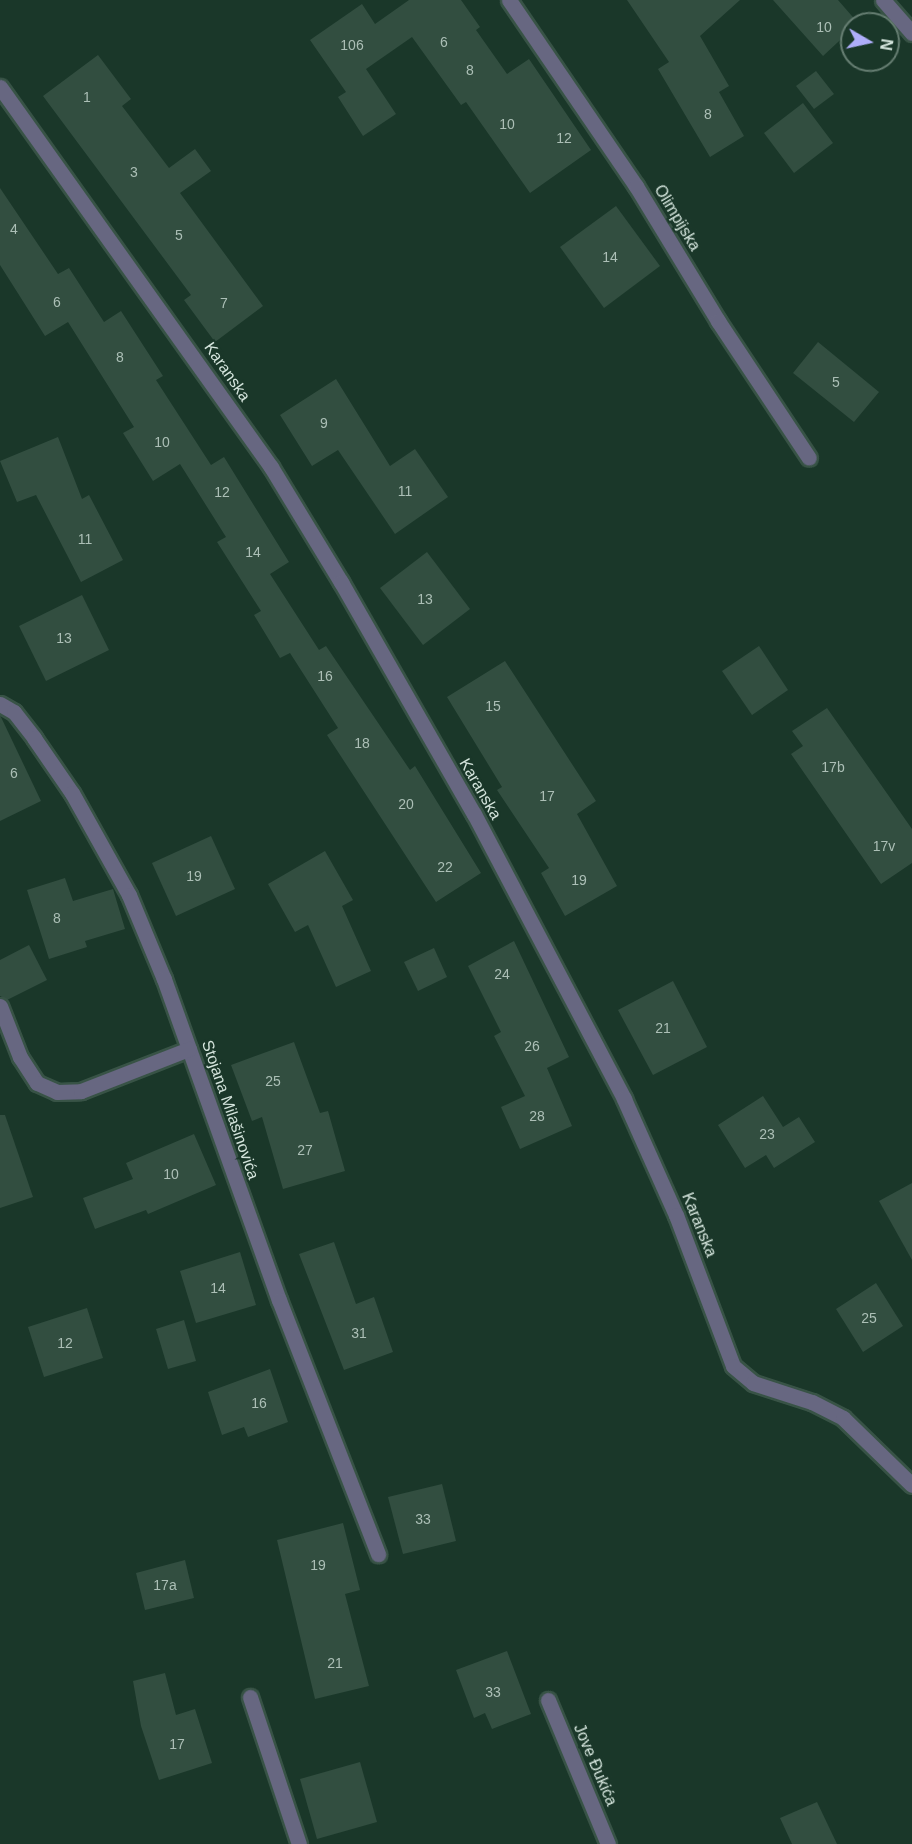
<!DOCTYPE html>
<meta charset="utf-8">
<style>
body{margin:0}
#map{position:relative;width:912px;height:1844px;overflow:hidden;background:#1a3729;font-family:Helvetica,sans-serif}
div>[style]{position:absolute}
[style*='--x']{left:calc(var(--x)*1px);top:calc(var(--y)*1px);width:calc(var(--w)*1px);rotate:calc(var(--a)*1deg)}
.building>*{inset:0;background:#324e40}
.roads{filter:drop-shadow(2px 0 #385346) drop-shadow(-2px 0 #385346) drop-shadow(0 2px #385346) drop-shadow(0 -2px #385346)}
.minor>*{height:15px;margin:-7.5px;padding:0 7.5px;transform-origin:7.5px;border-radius:7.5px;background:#676781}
span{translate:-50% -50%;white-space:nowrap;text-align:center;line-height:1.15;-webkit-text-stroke:4.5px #1a3729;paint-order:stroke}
.number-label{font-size:14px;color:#acbfb6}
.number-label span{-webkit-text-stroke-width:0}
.street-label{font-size:16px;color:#d5e5dd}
.north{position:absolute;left:840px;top:12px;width:60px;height:60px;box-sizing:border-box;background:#1a3729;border:2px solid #657d71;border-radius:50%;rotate:99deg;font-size:16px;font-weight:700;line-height:24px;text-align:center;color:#d5e5dd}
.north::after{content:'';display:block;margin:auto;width:21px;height:27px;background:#afaefa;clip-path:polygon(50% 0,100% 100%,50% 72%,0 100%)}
</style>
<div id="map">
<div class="building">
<div style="clip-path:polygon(409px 0,461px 0,480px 27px,476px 30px,507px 74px,529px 59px,591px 150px,530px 193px,466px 102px,461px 105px,412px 37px,366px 69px,396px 114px,363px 136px,338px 97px,346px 92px,310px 40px,362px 4px,375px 24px)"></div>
<div style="clip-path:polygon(627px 0,740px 0,700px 36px,729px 86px,719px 92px,744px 136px,710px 157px,658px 69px,669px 62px)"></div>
<div style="clip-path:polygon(773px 0,838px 0,858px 23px,852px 24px,852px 29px,823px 56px)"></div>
<div style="clip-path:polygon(98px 55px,131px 99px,122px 106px,169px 168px,195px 149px,211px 171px,180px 193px,263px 306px,215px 342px,184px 300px,191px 295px,43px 96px)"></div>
<div style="clip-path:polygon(816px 71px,834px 94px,814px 109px,796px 86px)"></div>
<div style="clip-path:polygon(803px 103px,833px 143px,794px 173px,764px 133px)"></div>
<div style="clip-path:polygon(0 188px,58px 274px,69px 268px,104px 322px,121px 311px,163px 376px,156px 380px,211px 465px,224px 457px,289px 562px,270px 574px,319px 650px,326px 646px,410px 770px,415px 766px,481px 873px,436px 902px,327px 735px,338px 728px,290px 653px,280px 658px,254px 615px,261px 611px,217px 542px,226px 537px,180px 464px,153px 481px,123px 433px,134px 427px,68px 322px,45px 336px,0 265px)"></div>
<div style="clip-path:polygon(616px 206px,660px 266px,604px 308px,560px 247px)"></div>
<div style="clip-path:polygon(818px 342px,879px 392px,854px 422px,793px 373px)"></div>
<div style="clip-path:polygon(336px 379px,390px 466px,415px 449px,448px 497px,395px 534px,338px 450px,312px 466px,280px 415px)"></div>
<div style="clip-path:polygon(58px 437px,82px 499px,89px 495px,123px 560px,81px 582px,36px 495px,17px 502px,0 461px)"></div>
<div style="clip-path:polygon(427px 552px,470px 609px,423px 645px,380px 588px)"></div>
<div style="clip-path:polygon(82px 595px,109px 650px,46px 681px,19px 626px)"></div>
<div style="clip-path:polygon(759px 646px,788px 690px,752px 715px,722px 671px)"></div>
<div style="clip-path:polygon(505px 661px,596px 801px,577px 814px,617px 886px,565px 916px,541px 873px,549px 868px,497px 790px,502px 787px,447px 697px)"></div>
<div style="clip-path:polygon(827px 708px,912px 829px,912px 863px,881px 884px,791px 754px,803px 746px,792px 731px)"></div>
<div style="clip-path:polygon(0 715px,41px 801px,0 821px)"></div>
<div style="clip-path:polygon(211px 836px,235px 889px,176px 916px,152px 863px)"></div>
<div style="clip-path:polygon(325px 851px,353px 900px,342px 906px,371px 971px,336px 987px,308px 925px,295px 932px,268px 884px)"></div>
<div style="clip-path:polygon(65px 878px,73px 901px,113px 889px,125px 929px,85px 941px,87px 947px,49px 959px,27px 890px)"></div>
<div style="clip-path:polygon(514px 941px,569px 1057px,547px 1068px,572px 1126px,520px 1149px,501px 1107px,525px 1096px,494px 1036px,501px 1032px,468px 966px)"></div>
<div style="clip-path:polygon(29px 945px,47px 980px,7px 1000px,0 996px,0 960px)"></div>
<div style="clip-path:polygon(434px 948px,447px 977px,418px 991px,404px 962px)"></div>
<div style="clip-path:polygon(673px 981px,707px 1047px,653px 1075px,618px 1010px)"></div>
<div style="clip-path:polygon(294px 1042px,320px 1113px,328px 1111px,345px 1171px,283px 1189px,262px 1117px,252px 1121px,231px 1065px)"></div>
<div style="clip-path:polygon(763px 1096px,783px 1127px,799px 1117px,815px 1142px,774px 1168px,766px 1155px,745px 1168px,718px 1125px)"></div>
<div style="clip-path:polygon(0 1115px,5px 1115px,33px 1197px,0 1208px)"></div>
<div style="clip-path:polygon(194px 1134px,216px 1185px,148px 1214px,146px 1210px,95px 1229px,83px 1198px,133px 1179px,126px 1163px)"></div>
<div style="clip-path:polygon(912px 1183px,912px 1260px,879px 1201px)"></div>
<div style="clip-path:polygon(334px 1242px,356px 1304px,374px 1297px,393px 1352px,344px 1370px,299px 1254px)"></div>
<div style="clip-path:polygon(240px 1252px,256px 1305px,196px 1323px,180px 1271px)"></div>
<div style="clip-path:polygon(876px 1283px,903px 1326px,863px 1352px,836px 1309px)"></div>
<div style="clip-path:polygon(87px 1308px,103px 1358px,44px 1377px,28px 1327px)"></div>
<div style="clip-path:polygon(184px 1320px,196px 1361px,168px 1369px,156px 1329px)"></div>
<div style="clip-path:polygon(270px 1369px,288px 1422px,248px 1437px,244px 1427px,222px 1435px,208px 1392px)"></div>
<div style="clip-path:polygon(442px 1484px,456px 1541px,403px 1554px,388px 1497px)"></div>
<div style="clip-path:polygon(343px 1523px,360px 1590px,345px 1594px,369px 1686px,315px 1699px,277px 1540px)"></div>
<div style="clip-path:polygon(185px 1560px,194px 1598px,145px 1610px,136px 1573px)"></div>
<div style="clip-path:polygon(507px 1651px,531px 1714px,492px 1729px,485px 1713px,474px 1718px,456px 1670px)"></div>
<div style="clip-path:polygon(165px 1673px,176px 1715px,195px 1709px,212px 1763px,159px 1780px,141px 1726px,133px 1681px)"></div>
<div style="clip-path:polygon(360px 1762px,377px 1822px,317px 1839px,300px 1779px)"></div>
<div style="clip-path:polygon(817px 1802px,837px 1844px,792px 1844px,780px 1818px)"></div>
</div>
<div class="roads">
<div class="minor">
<div style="--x:509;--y:0;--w:225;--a:55.7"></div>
<div style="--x:636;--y:186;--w:158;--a:58.7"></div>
<div style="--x:718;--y:321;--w:164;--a:56.4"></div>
<div style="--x:883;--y:0;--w:44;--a:48.7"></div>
<div style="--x:0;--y:87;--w:467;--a:54.5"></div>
<div style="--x:271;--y:467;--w:135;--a:58.7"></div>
<div style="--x:341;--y:582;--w:267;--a:60.2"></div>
<div style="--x:474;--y:814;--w:322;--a:62.2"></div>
<div style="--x:624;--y:1099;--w:127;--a:65.9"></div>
<div style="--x:676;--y:1215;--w:161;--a:69.3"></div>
<div style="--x:733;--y:1366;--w:26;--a:40"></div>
<div style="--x:753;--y:1383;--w:62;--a:17.9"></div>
<div style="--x:812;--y:1402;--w:35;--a:27"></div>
<div style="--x:843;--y:1418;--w:96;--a:44.2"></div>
<div style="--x:0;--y:704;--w:16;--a:30"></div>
<div style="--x:14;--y:712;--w:33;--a:52"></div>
<div style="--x:34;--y:738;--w:67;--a:55.4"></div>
<div style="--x:72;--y:793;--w:117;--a:60.8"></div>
<div style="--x:129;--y:895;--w:91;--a:67.4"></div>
<div style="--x:164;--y:979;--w:341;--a:70.3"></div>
<div style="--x:279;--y:1300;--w:273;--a:68.7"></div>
<div style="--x:0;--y:1006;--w:55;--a:68.6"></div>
<div style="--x:20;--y:1057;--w:31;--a:57"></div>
<div style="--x:37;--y:1083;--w:22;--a:24"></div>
<div style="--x:57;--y:1092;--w:24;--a:-2"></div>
<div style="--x:81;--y:1091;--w:116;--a:-21.3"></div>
<div style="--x:250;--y:1697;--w:155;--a:71.6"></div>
<div style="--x:548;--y:1700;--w:156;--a:67.4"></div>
</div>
</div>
<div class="number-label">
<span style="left:824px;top:27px">10</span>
<span style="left:444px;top:42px">6</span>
<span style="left:352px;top:45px">106</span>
<span style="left:470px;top:70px">8</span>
<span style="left:87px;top:97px">1</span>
<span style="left:708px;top:114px">8</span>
<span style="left:507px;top:124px">10</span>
<span style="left:564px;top:138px">12</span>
<span style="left:134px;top:172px">3</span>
<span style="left:14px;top:229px">4</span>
<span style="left:179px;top:235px">5</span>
<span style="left:610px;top:257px">14</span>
<span style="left:57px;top:302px">6</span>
<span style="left:224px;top:303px">7</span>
<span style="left:120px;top:357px">8</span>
<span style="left:836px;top:382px">5</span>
<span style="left:324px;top:423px">9</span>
<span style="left:162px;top:442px">10</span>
<span style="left:405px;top:491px">11</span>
<span style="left:222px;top:492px">12</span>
<span style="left:85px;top:539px">11</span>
<span style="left:253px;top:552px">14</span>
<span style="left:425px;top:599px">13</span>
<span style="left:64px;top:638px">13</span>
<span style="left:325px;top:676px">16</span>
<span style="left:493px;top:706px">15</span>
<span style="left:362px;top:743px">18</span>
<span style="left:833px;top:767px">17b</span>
<span style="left:14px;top:773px">6</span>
<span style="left:547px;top:796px">17</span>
<span style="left:406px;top:804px">20</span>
<span style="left:884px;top:846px">17v</span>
<span style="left:445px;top:867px">22</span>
<span style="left:194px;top:876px">19</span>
<span style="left:579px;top:880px">19</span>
<span style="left:57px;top:918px">8</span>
<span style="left:502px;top:974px">24</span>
<span style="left:663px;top:1028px">21</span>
<span style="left:532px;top:1046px">26</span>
<span style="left:273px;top:1081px">25</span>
<span style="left:537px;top:1116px">28</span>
<span style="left:767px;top:1134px">23</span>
<span style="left:305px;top:1150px">27</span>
<span style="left:171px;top:1174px">10</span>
<span style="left:218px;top:1288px">14</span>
<span style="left:869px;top:1318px">25</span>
<span style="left:359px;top:1333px">31</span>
<span style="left:65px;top:1343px">12</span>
<span style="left:259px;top:1403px">16</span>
<span style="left:423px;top:1519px">33</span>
<span style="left:318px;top:1565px">19</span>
<span style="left:165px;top:1585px">17a</span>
<span style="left:335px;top:1663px">21</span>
<span style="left:493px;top:1692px">33</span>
<span style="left:177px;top:1744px">17</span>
</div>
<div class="street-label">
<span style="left:677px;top:218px;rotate:59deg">Olimpijska</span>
<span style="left:227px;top:372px;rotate:55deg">Karanska</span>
<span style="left:480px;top:789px;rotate:60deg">Karanska</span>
<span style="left:230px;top:1110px;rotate:71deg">Stojana Milašinovića</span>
<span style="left:699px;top:1225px;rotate:68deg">Karanska</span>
<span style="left:595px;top:1765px;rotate:67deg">Jove Đukića</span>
</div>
<div class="north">N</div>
</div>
